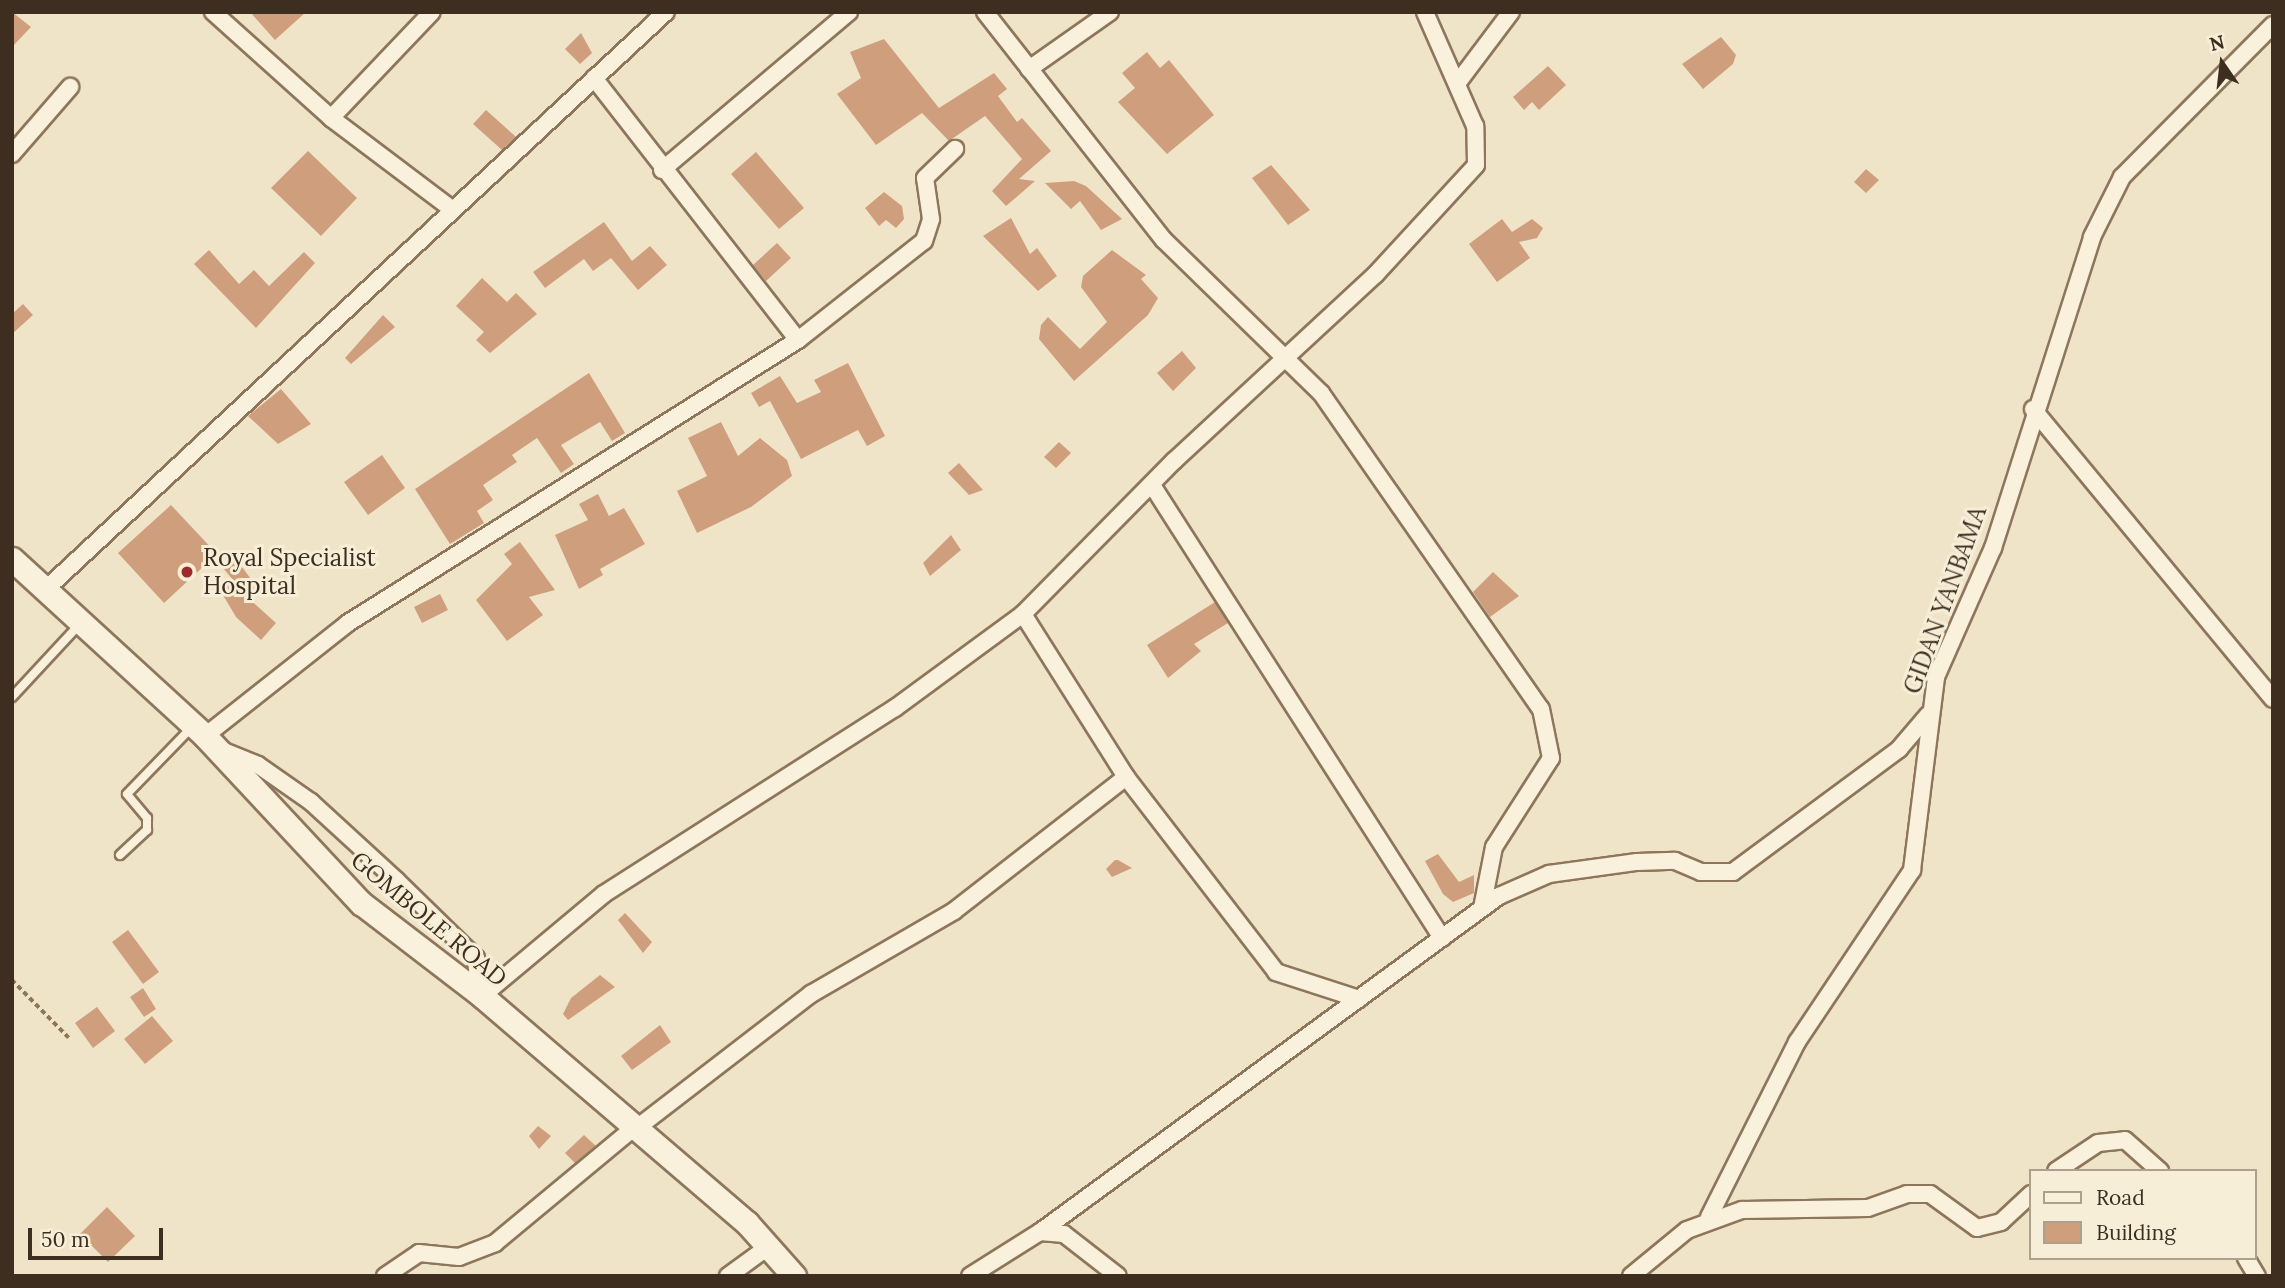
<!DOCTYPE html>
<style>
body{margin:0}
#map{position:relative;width:2285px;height:1288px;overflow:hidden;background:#f0e4c8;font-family:Lora,serif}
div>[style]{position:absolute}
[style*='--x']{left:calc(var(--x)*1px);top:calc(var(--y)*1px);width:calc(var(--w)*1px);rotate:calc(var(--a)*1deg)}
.building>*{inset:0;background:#cf9f7d}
.path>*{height:3.5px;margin-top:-1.75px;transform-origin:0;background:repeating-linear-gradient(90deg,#8d765c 0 5px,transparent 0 8.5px)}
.roads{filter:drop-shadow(2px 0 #8d765c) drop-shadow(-2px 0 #8d765c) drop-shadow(0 2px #8d765c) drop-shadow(0 -2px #8d765c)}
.lane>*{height:8px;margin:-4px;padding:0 4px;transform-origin:4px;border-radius:4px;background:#faf1dc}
.street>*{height:16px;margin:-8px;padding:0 8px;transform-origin:8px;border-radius:8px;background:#faf1dc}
.secondary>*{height:23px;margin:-11.5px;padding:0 11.5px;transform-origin:11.5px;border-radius:11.5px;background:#faf1dc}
.dots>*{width:19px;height:19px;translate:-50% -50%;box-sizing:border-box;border:4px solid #f7eed8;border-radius:50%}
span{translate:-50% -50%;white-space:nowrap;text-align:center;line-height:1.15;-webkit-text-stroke:6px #f7eed8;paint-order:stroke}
.poi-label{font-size:24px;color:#3d2e20}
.left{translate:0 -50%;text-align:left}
.street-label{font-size:24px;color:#3d2e20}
.frame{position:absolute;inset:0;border:14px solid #3d2e20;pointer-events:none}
.legend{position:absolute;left:2029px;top:1169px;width:228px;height:91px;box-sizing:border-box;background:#f7eed8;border:2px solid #ada18e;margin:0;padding:9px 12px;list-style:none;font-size:21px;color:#3d2e20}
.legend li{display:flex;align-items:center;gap:14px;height:35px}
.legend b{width:35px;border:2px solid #ada18e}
.north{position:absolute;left:2187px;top:28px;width:70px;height:70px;-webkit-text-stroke:5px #f7eed8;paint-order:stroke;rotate:346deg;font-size:19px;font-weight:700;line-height:28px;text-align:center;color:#3d2e20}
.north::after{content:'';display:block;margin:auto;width:24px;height:32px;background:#3d2e20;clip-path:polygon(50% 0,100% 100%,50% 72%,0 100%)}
.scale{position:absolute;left:28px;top:1228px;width:135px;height:32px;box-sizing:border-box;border:4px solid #3d2e20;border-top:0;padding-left:9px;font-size:21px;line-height:24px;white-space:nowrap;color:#3d2e20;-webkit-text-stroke:5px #f7eed8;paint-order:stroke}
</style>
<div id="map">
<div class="building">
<div style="clip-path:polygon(12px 12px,31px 27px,12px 47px)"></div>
<div style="clip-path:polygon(250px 12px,306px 12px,275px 40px)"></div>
<div style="clip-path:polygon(581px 33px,592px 53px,580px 64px,565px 49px)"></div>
<div style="clip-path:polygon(1721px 37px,1736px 55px,1733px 64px,1703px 89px,1682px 64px)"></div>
<div style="clip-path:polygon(884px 39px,939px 108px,994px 73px,1007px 89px,998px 96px,1017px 122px,1022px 118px,1051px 151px,1019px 179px,1035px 181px,1006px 206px,992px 191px,1022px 159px,985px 116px,949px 141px,922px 113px,876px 145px,837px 94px,861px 78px,850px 52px)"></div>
<div style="clip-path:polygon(1147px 52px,1160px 68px,1169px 60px,1214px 115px,1167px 154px,1118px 102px,1135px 88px,1122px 73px)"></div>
<div style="clip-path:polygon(1548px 66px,1566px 85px,1539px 110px,1532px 102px,1524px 110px,1513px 97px)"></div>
<div style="clip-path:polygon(486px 110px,516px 137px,502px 150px,473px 124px)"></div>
<div style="clip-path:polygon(308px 151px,357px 198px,321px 236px,271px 188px)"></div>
<div style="clip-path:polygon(756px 152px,804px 208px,779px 229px,731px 174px)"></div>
<div style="clip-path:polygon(1271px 165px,1310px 210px,1288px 225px,1252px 178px)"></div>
<div style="clip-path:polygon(1866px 169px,1879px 180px,1866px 193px,1854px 182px)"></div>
<div style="clip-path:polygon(1074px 181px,1086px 186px,1122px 219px,1101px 230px,1080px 201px,1071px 209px,1045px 183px)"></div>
<div style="clip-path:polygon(884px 192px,902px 206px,904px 219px,896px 228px,886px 220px,879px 226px,865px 208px)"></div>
<div style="clip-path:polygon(1011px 218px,1030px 254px,1037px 248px,1057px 276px,1038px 291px,983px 236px)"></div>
<div style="clip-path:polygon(1502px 219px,1512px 232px,1532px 219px,1543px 228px,1537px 238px,1519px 242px,1530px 258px,1497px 282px,1469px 244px)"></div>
<div style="clip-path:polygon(604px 222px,632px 261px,650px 246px,667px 265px,638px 290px,611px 258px,593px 271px,584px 259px,545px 288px,533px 272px)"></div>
<div style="clip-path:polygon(777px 243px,791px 258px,766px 281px,753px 265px)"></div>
<div style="clip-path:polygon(209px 250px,239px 284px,254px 270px,269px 286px,304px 252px,315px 263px,256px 328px,194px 264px)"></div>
<div style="clip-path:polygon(1112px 250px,1146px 275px,1141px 279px,1158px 298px,1148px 315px,1074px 381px,1039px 339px,1041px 325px,1048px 317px,1080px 349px,1107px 322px,1081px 287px,1083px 276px)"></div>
<div style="clip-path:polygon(482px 278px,507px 302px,516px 293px,537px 314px,490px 353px,476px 340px,484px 332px,456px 306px)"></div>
<div style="clip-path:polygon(23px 304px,33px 315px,12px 334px,12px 314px)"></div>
<div style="clip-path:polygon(383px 315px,395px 327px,351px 364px,345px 358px)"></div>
<div style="clip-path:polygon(1182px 351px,1196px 368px,1173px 391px,1157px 373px)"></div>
<div style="clip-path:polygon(848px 363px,885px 436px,867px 446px,858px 430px,801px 459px,770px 401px,759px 407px,751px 393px,780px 376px,797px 403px,821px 392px,814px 380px)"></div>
<div style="clip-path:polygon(589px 373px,625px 433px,612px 441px,600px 422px,561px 445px,574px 464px,561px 473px,537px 438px,512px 455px,517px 462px,483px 485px,493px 500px,477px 511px,484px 523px,450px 544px,415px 489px)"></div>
<div style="clip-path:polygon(281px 389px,311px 424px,278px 444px,248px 416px)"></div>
<div style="clip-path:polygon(721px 422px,738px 456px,760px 438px,787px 460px,792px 476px,751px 507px,697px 533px,677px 491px,707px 476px,688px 438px)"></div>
<div style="clip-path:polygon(1059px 442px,1071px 453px,1056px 468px,1044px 457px)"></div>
<div style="clip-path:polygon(382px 455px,405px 488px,368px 515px,344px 482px)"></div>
<div style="clip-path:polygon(959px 463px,983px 490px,969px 495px,948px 473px)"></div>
<div style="clip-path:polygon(598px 494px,609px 516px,624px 508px,645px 544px,600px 569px,603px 575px,579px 589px,555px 535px,588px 520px,579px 504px)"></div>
<div style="clip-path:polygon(171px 505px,217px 554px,164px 603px,118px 553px)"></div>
<div style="clip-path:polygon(951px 535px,961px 550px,930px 576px,923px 563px)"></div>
<div style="clip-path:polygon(520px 542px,555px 590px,529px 597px,543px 615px,507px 641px,476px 600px,512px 564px,504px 554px)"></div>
<div style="clip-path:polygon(236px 559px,257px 587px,245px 595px,276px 623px,261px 640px,236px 617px,220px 590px,233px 580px,223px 568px)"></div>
<div style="clip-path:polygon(1493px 572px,1519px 596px,1490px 617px,1473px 592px)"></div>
<div style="clip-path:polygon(440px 594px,448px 610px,422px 623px,414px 607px)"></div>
<div style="clip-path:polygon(1215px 602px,1228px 623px,1194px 644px,1201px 651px,1168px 678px,1147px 645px)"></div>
<div style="clip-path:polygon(1438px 854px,1459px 882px,1474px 875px,1474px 893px,1453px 902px,1443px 894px,1425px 861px)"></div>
<div style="clip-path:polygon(1115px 860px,1118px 860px,1132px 868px,1112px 877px,1106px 869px)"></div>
<div style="clip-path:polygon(625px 913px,652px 942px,643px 953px,618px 920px)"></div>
<div style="clip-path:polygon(128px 930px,159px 972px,143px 984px,112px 942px)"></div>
<div style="clip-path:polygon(600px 975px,615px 987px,568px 1020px,563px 1014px,571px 998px)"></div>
<div style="clip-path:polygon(143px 988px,156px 1009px,144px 1017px,130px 997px)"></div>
<div style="clip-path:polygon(97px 1007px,115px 1031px,93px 1048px,75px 1023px)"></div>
<div style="clip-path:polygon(152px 1016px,173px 1041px,145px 1064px,124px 1039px)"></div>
<div style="clip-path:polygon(660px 1025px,671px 1042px,632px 1070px,621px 1056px)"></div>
<div style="clip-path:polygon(538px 1126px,551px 1136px,539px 1149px,529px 1136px)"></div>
<div style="clip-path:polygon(584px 1135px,596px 1146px,575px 1163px,565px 1153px)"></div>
<div style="clip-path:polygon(107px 1207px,135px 1236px,108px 1262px,80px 1234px)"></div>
</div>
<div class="path">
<div style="--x:12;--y:980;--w:81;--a:45.5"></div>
</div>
<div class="roads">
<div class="lane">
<div style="--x:12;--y:697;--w:98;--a:-47.1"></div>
<div style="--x:120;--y:855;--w:37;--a:-43"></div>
<div style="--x:147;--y:830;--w:12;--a:-90"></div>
<div style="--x:147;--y:818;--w:31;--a:-130"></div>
<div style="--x:127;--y:794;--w:92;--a:-45.9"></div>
</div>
<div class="street">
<div style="--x:213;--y:12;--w:159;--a:41.9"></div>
<div style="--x:331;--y:118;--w:148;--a:37"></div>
<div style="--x:985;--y:12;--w:290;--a:51.9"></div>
<div style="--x:1164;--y:240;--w:219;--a:44.3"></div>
<div style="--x:1321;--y:393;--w:385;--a:55.2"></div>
<div style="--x:1541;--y:709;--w:50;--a:78.5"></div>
<div style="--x:1551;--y:758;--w:106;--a:122.6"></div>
<div style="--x:1494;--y:847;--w:62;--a:101.1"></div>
<div style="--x:1029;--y:69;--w:99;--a:-35.1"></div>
<div style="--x:594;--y:78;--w:332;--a:52.1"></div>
<div style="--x:1459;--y:81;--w:86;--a:-53"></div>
<div style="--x:331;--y:118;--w:146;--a:-46.4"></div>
<div style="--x:12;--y:154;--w:89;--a:-49.1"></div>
<div style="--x:662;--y:170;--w:245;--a:-40.2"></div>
<div style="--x:2033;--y:409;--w:376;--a:50.4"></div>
<div style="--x:1152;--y:485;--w:538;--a:57.37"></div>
<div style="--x:45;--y:590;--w:848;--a:-42.95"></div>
<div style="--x:1023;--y:614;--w:193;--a:57.7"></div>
<div style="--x:1126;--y:777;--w:246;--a:52.4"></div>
<div style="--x:1276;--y:972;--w:87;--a:18"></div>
<div style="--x:205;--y:736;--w:182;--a:-38.3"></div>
<div style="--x:348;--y:623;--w:532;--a:-32.17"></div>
<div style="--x:798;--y:340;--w:160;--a:-38.2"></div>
<div style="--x:924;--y:241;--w:23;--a:-72"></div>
<div style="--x:931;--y:219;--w:41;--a:-98.3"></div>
<div style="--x:925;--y:178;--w:42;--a:-44"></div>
<div style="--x:221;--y:750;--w:40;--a:22"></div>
<div style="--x:258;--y:765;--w:65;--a:34.9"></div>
<div style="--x:311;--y:802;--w:115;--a:42.5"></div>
<div style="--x:396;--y:880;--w:112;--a:44.3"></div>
<div style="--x:476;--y:958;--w:36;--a:85"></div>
<div style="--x:482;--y:996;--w:159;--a:-39.9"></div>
<div style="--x:604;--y:894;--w:345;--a:-32.6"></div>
<div style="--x:895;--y:708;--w:159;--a:-36.3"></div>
<div style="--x:1023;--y:614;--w:215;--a:-45.4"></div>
<div style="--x:1174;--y:461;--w:274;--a:-42.8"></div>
<div style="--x:1375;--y:275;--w:149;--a:-47.4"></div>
<div style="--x:1476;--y:165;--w:39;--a:-91"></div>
<div style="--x:1475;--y:126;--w:124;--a:-113.7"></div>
<div style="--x:633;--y:1131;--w:225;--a:-37.6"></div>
<div style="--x:811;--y:994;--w:165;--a:-30.1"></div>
<div style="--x:954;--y:911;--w:218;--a:-37.9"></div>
<div style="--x:2056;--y:1171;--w:50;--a:-33.7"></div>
<div style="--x:2098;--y:1143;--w:27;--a:-6"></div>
<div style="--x:2125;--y:1140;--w:47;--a:41.5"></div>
<div style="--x:1709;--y:1217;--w:196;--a:-63.3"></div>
<div style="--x:1797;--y:1042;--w:207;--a:-56.2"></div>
<div style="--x:1912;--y:870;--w:194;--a:-82.9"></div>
<div style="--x:1936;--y:677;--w:141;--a:-66.2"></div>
<div style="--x:1993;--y:548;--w:326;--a:-72.3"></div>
<div style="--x:2092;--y:237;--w:67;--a:-63.4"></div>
<div style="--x:2122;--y:177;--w:214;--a:-45.2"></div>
<div style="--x:1040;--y:1232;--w:24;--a:5"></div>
<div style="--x:1064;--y:1234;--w:68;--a:37.9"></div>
<div style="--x:2246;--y:1258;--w:21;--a:59"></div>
<div style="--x:385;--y:1276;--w:41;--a:-34.1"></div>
<div style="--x:419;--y:1253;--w:40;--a:5.7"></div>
<div style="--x:459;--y:1257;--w:39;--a:-21"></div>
<div style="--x:495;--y:1243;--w:177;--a:-39.7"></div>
<div style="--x:728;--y:1276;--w:46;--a:-36.1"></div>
<div style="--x:970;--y:1276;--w:83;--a:-32.2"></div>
<div style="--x:1040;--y:1232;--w:569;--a:-36.21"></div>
<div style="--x:1499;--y:896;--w:55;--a:-23.7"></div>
<div style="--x:1549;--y:874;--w:89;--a:-7.8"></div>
<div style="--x:1637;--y:862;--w:38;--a:-2"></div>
<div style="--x:1675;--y:861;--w:28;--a:23"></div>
<div style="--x:1701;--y:872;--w:32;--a:0"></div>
<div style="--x:1733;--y:872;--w:207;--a:-36.5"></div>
<div style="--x:1899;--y:749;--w:45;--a:-49.5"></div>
<div style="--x:1631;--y:1276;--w:72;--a:-39.4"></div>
<div style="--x:1687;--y:1230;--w:59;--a:-20"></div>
<div style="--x:1742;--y:1210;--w:126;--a:-0.9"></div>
<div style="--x:1868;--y:1208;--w:41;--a:-19.7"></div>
<div style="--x:1907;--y:1194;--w:23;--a:0"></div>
<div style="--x:1930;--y:1194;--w:58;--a:35.9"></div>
<div style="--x:1977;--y:1228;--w:25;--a:-14"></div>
<div style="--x:2001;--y:1222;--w:41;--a:-43"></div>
</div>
<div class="secondary">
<div style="--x:12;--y:559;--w:262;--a:42.5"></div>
<div style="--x:205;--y:736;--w:229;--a:47"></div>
<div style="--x:361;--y:903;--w:153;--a:37.5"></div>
<div style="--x:482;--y:996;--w:349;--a:40.6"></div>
<div style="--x:747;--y:1223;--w:71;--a:48.4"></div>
</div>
</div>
<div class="dots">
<div style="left:187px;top:572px;background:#9e2a2b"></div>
</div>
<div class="poi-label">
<span class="left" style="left:203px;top:572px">Royal Specialist<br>Hospital</span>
</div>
<div class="street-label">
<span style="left:1945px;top:600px;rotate:-70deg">GIDAN YANBAMA</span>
<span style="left:429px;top:919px;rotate:40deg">GOMBOLE ROAD</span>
</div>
<div class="frame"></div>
<ul class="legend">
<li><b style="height:9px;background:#faf1dc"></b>Road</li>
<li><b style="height:19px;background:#cf9f7d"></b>Building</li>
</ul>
<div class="north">N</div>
<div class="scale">50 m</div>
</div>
